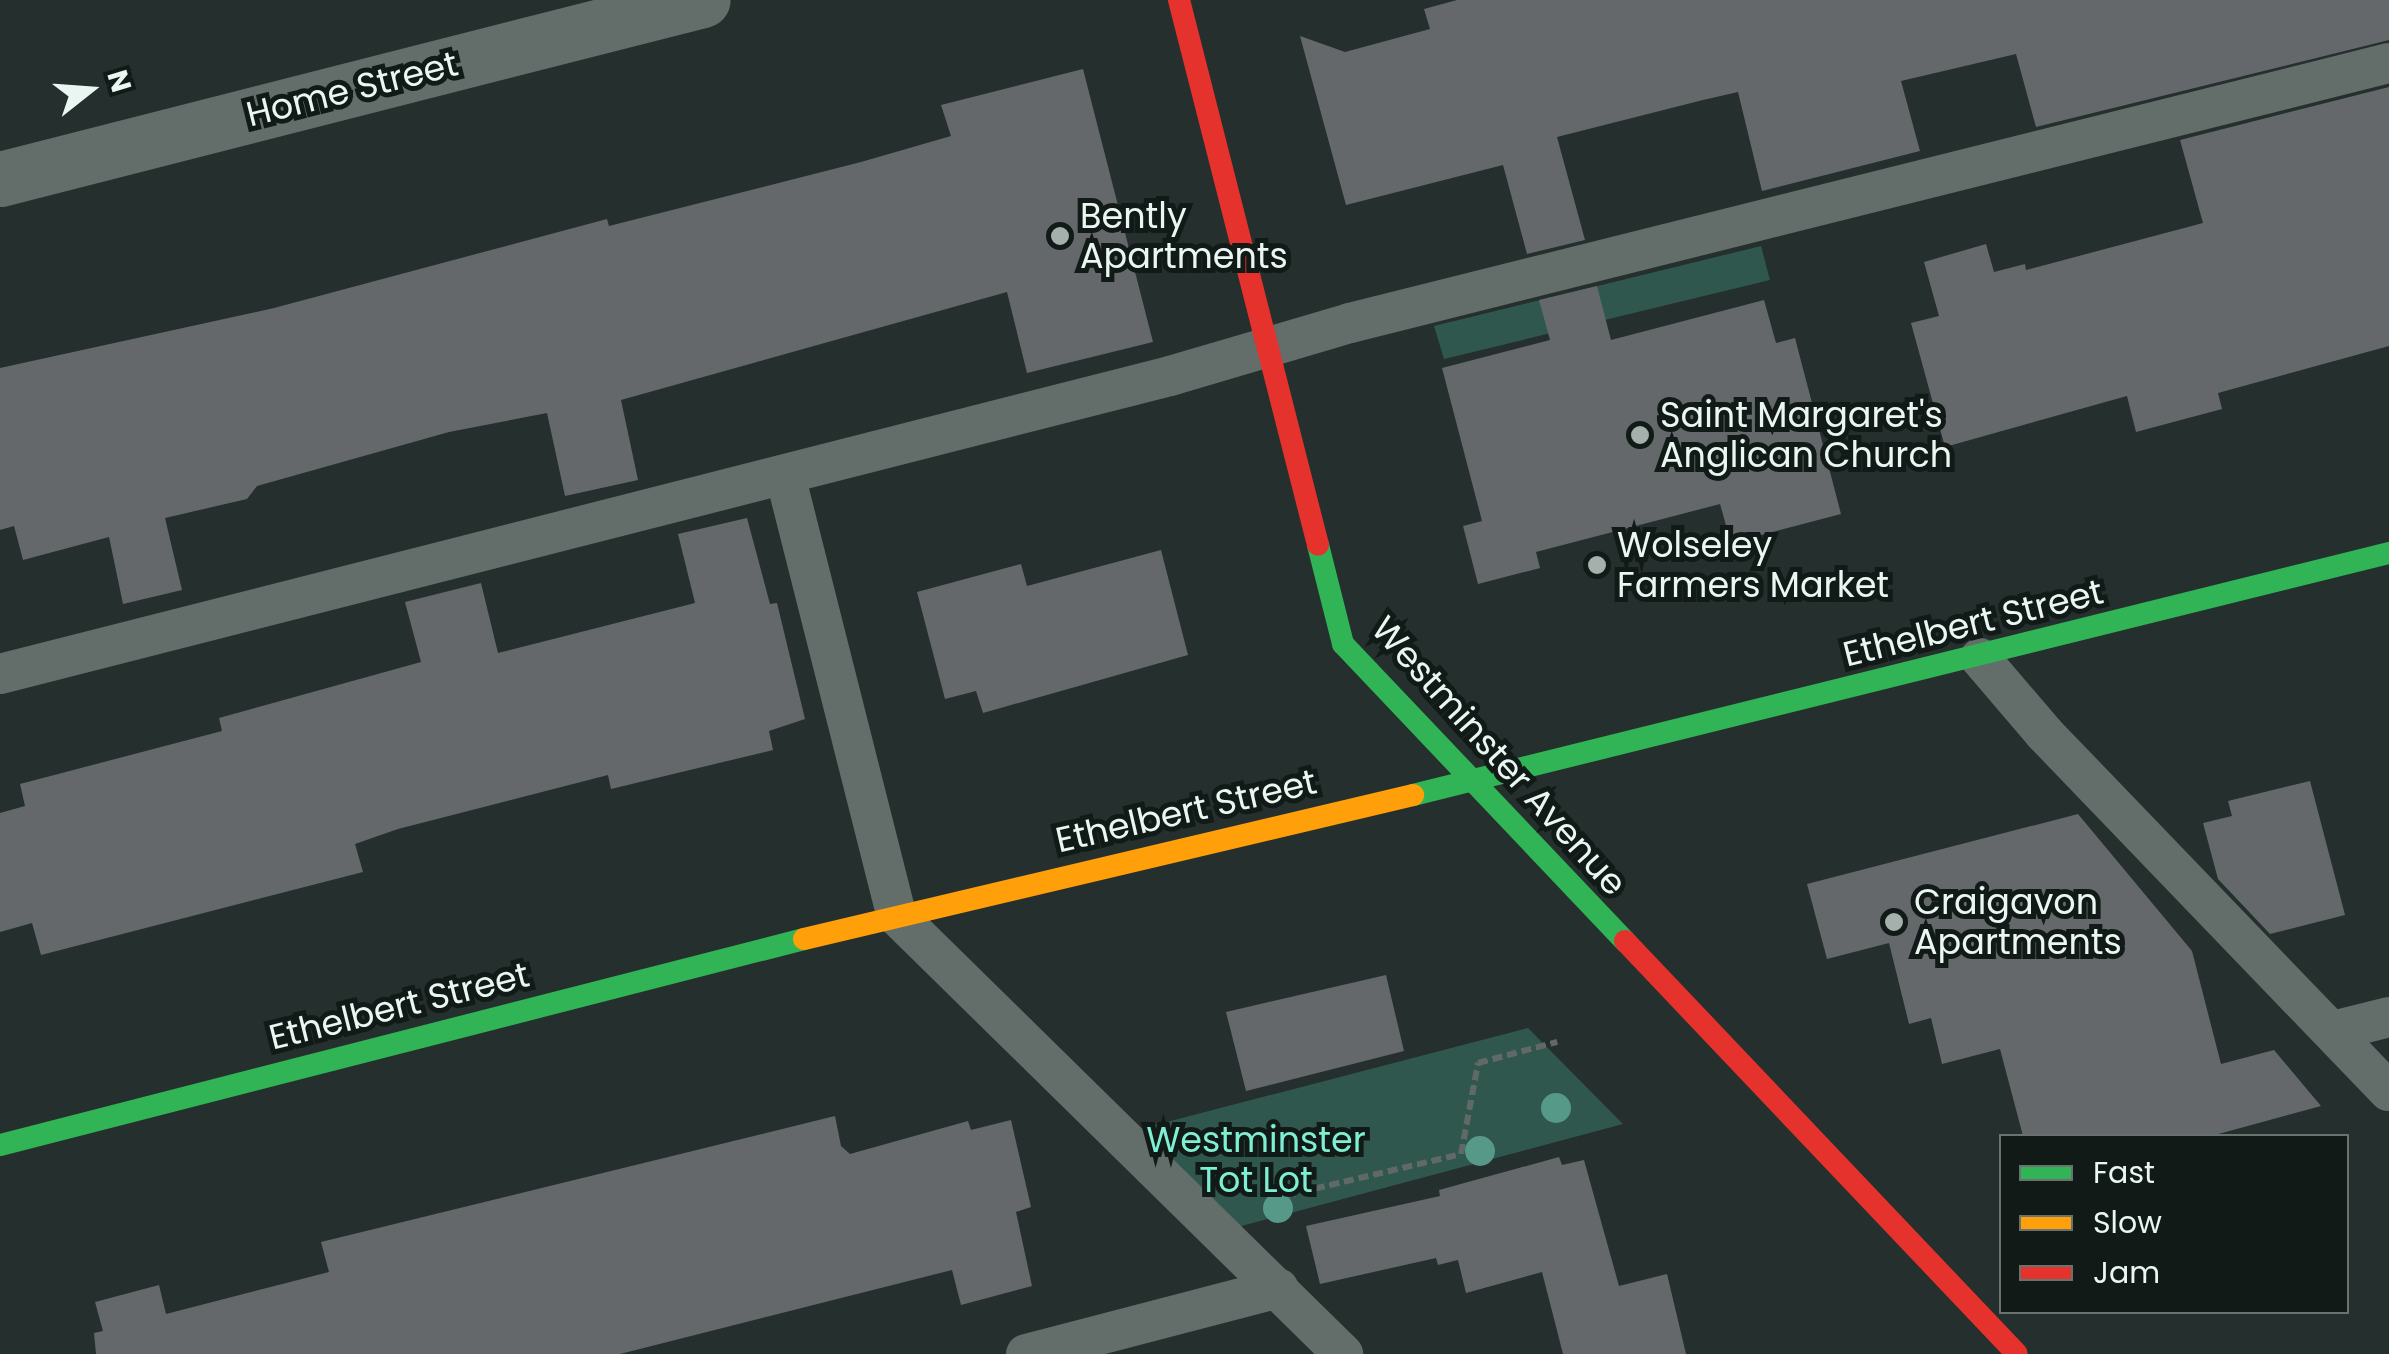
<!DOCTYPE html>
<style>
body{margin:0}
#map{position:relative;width:2389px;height:1354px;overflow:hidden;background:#252f2d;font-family:Poppins,sans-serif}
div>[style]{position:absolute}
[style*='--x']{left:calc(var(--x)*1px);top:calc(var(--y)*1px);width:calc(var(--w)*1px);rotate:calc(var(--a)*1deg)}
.green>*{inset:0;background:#30574d}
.building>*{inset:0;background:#65686b}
.path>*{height:6px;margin-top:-3px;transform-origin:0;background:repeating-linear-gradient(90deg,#606966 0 10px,transparent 0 15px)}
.lane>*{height:40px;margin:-20px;padding:0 20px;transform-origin:20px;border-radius:20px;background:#636d6a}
.street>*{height:55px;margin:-27.5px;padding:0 27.5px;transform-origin:27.5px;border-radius:27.5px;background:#636d6a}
.fast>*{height:22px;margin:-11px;padding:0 11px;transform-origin:11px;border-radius:11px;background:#30b455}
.slow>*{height:22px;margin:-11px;padding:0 11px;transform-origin:11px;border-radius:11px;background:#ff9f0a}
.jam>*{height:22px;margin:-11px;padding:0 11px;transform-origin:11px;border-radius:11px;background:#e5322d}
.trees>*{width:30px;height:30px;margin:-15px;border-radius:50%;background:#569988}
.dots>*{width:28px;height:28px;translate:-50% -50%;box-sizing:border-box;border:5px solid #111a17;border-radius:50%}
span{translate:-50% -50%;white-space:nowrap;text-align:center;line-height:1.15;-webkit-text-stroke:10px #111a17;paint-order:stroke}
.street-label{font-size:35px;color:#eaf6f2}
.poi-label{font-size:35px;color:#eaf6f2}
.left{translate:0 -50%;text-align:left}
.park-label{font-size:35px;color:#7eefd2}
.legend{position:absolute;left:1999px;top:1134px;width:350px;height:180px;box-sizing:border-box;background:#111a17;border:2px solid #68726f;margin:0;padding:12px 18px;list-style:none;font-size:30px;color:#eaf6f2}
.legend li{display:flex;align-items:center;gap:20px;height:50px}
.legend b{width:50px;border:2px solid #68726f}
.north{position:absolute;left:40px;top:40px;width:100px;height:100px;-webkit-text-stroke:8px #111a17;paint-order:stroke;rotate:73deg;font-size:28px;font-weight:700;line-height:40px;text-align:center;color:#eaf6f2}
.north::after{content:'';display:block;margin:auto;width:35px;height:45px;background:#eaf6f2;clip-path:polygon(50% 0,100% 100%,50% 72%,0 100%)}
</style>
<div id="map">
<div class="green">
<div style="clip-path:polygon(1761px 246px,1770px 280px,1444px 359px,1434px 326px)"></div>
<div style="clip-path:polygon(1528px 1028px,1623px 1124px,1234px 1228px,1136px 1130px)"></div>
</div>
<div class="building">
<div style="clip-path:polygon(1457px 0,2389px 0,2389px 40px,2036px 127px,2016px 54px,1901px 81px,1920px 151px,1762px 191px,1738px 92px,1703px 100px,1557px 137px,1585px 240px,1527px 254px,1503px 165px,1346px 205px,1300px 36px,1345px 52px,1430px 29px,1424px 9px)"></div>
<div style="clip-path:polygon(1083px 69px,1153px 342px,1027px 373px,1007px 292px,621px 400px,638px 480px,565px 496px,547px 413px,449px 432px,257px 486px,247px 499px,165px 518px,182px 590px,123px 604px,109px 537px,23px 560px,14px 526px,0 530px,0 368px,274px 308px,607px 219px,609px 226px,861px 162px,951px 136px,941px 105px)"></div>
<div style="clip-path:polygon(2389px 87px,2389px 346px,2218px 393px,2222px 409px,2136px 432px,2127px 396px,1945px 447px,1911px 323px,1939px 316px,1924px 262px,1986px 244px,1994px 272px,2025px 264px,2026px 270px,2203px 223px,2180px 140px)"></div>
<div style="clip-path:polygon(1597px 286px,1611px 340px,1764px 300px,1776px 343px,1795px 338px,1841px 514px,1731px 543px,1720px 504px,1536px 552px,1540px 568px,1478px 584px,1463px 526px,1482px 521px,1442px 368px,1550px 340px,1539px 300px)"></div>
<div style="clip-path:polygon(747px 518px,770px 604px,777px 603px,805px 719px,769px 731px,773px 750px,611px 789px,608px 775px,398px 829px,355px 844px,363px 872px,41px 955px,32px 923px,0 932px,0 813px,25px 806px,20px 784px,222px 731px,219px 718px,421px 662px,405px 602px,481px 583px,498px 653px,695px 603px,678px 534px)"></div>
<div style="clip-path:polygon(1161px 550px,1188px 655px,983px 713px,976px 691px,945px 699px,917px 592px,1021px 564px,1027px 586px)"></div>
<div style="clip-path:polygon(2310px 781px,2345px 915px,2270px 934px,2218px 879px,2203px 823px,2232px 816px,2228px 801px)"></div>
<div style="clip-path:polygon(2078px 814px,2192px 951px,2221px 1064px,2274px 1050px,2321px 1106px,2211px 1136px,2023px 1136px,2000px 1049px,1942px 1064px,1931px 1018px,1909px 1024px,1889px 943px,1827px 959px,1807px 884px)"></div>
<div style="clip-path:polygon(1386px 975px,1404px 1051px,1246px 1091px,1226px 1012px)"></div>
<div style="clip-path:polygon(835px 1116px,841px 1146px,850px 1154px,968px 1121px,971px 1130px,1011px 1120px,1031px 1207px,1016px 1212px,1032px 1286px,961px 1305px,952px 1270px,620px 1354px,96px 1354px,94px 1333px,103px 1331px,95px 1302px,159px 1285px,166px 1314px,329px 1272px,321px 1242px)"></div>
<div style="clip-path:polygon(1559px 1157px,1562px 1165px,1584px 1160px,1619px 1286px,1667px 1274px,1686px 1354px,1563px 1354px,1542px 1272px,1466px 1293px,1458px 1260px,1438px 1265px,1436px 1258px,1320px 1284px,1306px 1226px,1440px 1196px,1439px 1190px)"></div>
</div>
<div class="path">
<div style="--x:1271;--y:1199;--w:195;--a:-13.3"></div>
<div style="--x:1461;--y:1154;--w:93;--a:-79.4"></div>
<div style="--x:1478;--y:1063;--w:82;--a:-14.9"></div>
</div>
<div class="lane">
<div style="--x:785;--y:475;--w:454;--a:75.8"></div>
<div style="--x:896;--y:915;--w:627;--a:44.48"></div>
<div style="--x:1980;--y:658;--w:99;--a:49.5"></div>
<div style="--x:2044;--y:733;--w:497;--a:46.1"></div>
<div style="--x:0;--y:674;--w:1207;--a:-14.29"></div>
<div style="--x:1170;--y:376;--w:188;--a:-16.4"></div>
<div style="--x:1350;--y:323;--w:1071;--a:-14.05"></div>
<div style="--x:2333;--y:1031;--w:58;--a:-14"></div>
<div style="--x:1026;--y:1354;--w:261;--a:-14.6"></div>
</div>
<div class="street">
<div style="--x:0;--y:179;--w:725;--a:-14.29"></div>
</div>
<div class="fast">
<div style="--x:1318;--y:545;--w:102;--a:75.8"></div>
<div style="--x:1343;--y:644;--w:410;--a:46.5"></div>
<div style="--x:1413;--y:795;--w:1006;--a:-13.93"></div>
<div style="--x:0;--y:1145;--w:830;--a:-14.37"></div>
</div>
<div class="slow">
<div style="--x:804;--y:939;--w:626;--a:-13.3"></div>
</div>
<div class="jam">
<div style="--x:1179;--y:0;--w:562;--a:75.69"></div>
<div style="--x:1625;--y:941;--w:569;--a:46.49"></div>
</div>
<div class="trees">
<div style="left:1556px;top:1108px"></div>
<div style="left:1480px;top:1151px"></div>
<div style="left:1278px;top:1208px"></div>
</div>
<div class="dots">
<div style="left:1060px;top:236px;background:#a5b0ad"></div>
<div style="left:1640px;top:435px;background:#a5b0ad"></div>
<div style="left:1597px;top:565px;background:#a5b0ad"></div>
<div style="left:1894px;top:922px;background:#a5b0ad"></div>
</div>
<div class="street-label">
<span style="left:352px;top:89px;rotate:-14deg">Home Street</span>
<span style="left:1973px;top:623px;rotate:-14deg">Ethelbert Street</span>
<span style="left:1499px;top:756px;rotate:48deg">Westminster Avenue</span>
<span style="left:1186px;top:811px;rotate:-13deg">Ethelbert Street</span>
<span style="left:399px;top:1006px;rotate:-14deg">Ethelbert Street</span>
</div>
<div class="poi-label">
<span class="left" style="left:1080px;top:236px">Bently<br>Apartments</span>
<span class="left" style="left:1660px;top:435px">Saint Margaret's<br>Anglican Church</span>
<span class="left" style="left:1617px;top:565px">Wolseley<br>Farmers Market</span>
<span class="left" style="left:1914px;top:922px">Craigavon<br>Apartments</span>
</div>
<div class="park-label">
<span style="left:1256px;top:1160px">Westminster<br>Tot Lot</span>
</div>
<ul class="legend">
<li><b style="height:12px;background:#30b455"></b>Fast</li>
<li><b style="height:12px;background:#ff9f0a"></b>Slow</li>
<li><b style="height:12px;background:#e5322d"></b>Jam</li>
</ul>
<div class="north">N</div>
</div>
